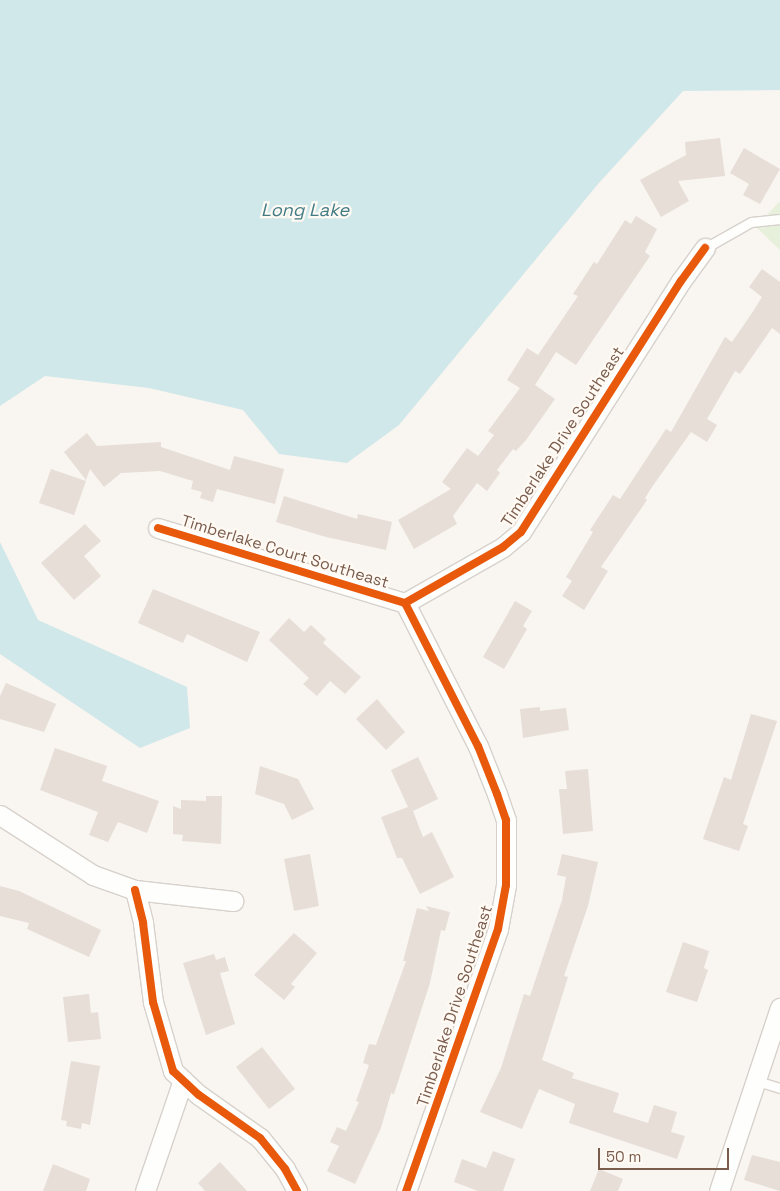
<!DOCTYPE html>
<style>
body{margin:0}
#map{position:relative;width:780px;height:1191px;overflow:hidden;background:#f9f5f0;font-family:"Space Grotesk",sans-serif}
div>[style]{position:absolute}
[style*='--x']{left:calc(var(--x)*1px);top:calc(var(--y)*1px);width:calc(var(--w)*1px);rotate:calc(var(--a)*1deg)}
.green>*{inset:0;background:#e7f0db}
.water>*{inset:0;background:#d0e8ea}
.building>*{inset:0;background:#e6ded7}
.roads{filter:drop-shadow(1px 0 #d7d1cb) drop-shadow(-1px 0 #d7d1cb) drop-shadow(0 1px #d7d1cb) drop-shadow(0 -1px #d7d1cb)}
.lane>*{height:9px;margin:-4.5px;padding:0 4.5px;transform-origin:4.5px;border-radius:4.5px;background:#fefefd}
.street>*{height:19px;margin:-9.5px;padding:0 9.5px;transform-origin:9.5px;border-radius:9.5px;background:#fefefd}
.cycleway>*{height:8px;margin:-4px;padding:0 4px;transform-origin:4px;border-radius:4px;background:#e8590c}
span{translate:-50% -50%;white-space:nowrap;text-align:center;line-height:1.15;-webkit-text-stroke:4.5px #fffaf3;paint-order:stroke}
.street-label{font-size:16px;color:#7a5c4d}
.water-label{font-size:18px;color:#437c86;font-style:italic}
.scale{position:absolute;left:598px;top:1148px;width:131px;height:22px;box-sizing:border-box;border:2px solid #7a5c4d;border-top:0;padding-left:6px;font-size:15px;line-height:18px;white-space:nowrap;color:#7a5c4d;-webkit-text-stroke:4px #fffaf3;paint-order:stroke}
</style>
<div id="map">
<div class="green">
<div style="clip-path:polygon(779px 202px,780px 203px,780px 250px,756px 227px)"></div>
</div>
<div class="water">
<div style="clip-path:polygon(0 0,780px 0,780px 90px,683px 91px,598px 184px,399px 425px,347px 463px,279px 454px,243px 410px,149px 388px,45px 376px,0 406px)"></div>
<div style="clip-path:polygon(0 542px,38px 620px,187px 687px,190px 728px,140px 748px,0 654px)"></div>
</div>
<div class="building">
<div style="clip-path:polygon(720px 138px,725px 176px,678px 181px,689px 201px,661px 217px,640px 180px,686px 155px,685px 142px)"></div>
<div style="clip-path:polygon(744px 148px,780px 169px,760px 204px,743px 195px,749px 184px,730px 173px)"></div>
<div style="clip-path:polygon(636px 216px,657px 229px,645px 252px,650px 256px,576px 365px,556px 352px,535px 385px,555px 399px,526px 440px,516px 451px,513px 449px,497px 470px,500px 473px,487px 491px,477px 483px,453px 516px,457px 524px,414px 549px,398px 520px,451px 489px,442px 482px,467px 448px,478px 456px,494px 435px,488px 431px,520px 388px,507px 380px,527px 348px,538px 355px,578px 296px,573px 294px,594px 262px,597px 264px,625px 220px,631px 224px)"></div>
<div style="clip-path:polygon(762px 269px,780px 282px,780px 334px,772px 328px,740px 374px,735px 371px,707px 419px,717px 425px,707px 442px,691px 432px,652px 487px,645px 498px,647px 500px,601px 567px,608px 571px,584px 610px,562px 596px,572px 581px,566px 577px,593px 532px,590px 530px,613px 495px,620px 499px,666px 429px,671px 432px,725px 337px,732px 342px,752px 313px,762px 297px,749px 287px)"></div>
<div style="clip-path:polygon(87px 433px,97px 446px,161px 442px,161px 447px,230px 470px,234px 456px,284px 469px,275px 504px,217px 489px,213px 502px,200px 498px,202px 492px,191px 489px,193px 481px,160px 471px,121px 473px,104px 487px,90px 469px,86px 480px,64px 452px)"></div>
<div style="clip-path:polygon(51px 469px,86px 481px,74px 515px,39px 503px)"></div>
<div style="clip-path:polygon(284px 496px,357px 519px,358px 514px,392px 522px,386px 550px,326px 537px,276px 522px)"></div>
<div style="clip-path:polygon(85px 524px,101px 541px,84px 556px,101px 576px,74px 600px,41px 563px)"></div>
<div style="clip-path:polygon(153px 589px,260px 632px,247px 662px,187px 634px,183px 643px,138px 623px)"></div>
<div style="clip-path:polygon(515px 601px,532px 611px,523px 626px,527px 629px,504px 669px,483px 657px)"></div>
<div style="clip-path:polygon(289px 618px,304px 632px,311px 625px,326px 639px,323px 643px,361px 677px,345px 694px,330px 681px,317px 696px,303px 684px,309px 678px,269px 640px)"></div>
<div style="clip-path:polygon(6px 683px,56px 704px,44px 732px,0 719px,0 696px)"></div>
<div style="clip-path:polygon(377px 699px,405px 732px,386px 750px,356px 719px)"></div>
<div style="clip-path:polygon(540px 707px,540px 711px,566px 708px,569px 730px,523px 738px,520px 709px)"></div>
<div style="clip-path:polygon(751px 714px,777px 721px,743px 824px,748px 826px,739px 851px,703px 839px,724px 777px,731px 780px)"></div>
<div style="clip-path:polygon(55px 748px,107px 766px,102px 781px,159px 801px,147px 833px,118px 822px,108px 842px,89px 835px,98px 812px,40px 790px)"></div>
<div style="clip-path:polygon(418px 757px,438px 799px,413px 811px,423px 837px,432px 832px,454px 877px,420px 894px,402px 858px,397px 858px,381px 817px,408px 807px,391px 770px)"></div>
<div style="clip-path:polygon(260px 766px,298px 779px,314px 809px,292px 820px,284px 804px,255px 794px)"></div>
<div style="clip-path:polygon(588px 769px,593px 831px,563px 834px,559px 789px,567px 789px,565px 771px)"></div>
<div style="clip-path:polygon(206px 796px,222px 796px,221px 844px,182px 841px,183px 835px,173px 834px,173px 806px,181px 809px,181px 800px,206px 801px)"></div>
<div style="clip-path:polygon(310px 854px,319px 906px,294px 911px,284px 859px)"></div>
<div style="clip-path:polygon(562px 854px,598px 862px,588px 906px,564px 976px,568px 977px,542px 1060px,574px 1073px,572px 1078px,619px 1093px,613px 1112px,648px 1123px,654px 1105px,677px 1112px,671px 1132px,685px 1136px,677px 1159px,569px 1123px,575px 1104px,539px 1089px,522px 1129px,480px 1112px,501px 1068px,524px 994px,530px 996px,562px 900px,566px 877px,557px 875px)"></div>
<div style="clip-path:polygon(0 886px,19px 891px,101px 930px,89px 957px,27px 929px,29px 923px,0 916px)"></div>
<div style="clip-path:polygon(426px 906px,450px 912px,445px 931px,441px 930px,430px 983px,394px 1094px,391px 1093px,381px 1128px,355px 1184px,327px 1171px,339px 1146px,330px 1142px,337px 1127px,346px 1131px,359px 1102px,356px 1101px,369px 1065px,363px 1063px,369px 1044px,376px 1045px,406px 961px,403px 961px,417px 908px,429px 911px)"></div>
<div style="clip-path:polygon(294px 933px,317px 953px,291px 984px,295px 987px,284px 1000px,254px 975px)"></div>
<div style="clip-path:polygon(683px 942px,709px 951px,704px 968px,708px 970px,697px 1002px,666px 992px)"></div>
<div style="clip-path:polygon(214px 954px,216px 960px,225px 957px,229px 971px,220px 973px,235px 1024px,206px 1035px,183px 963px)"></div>
<div style="clip-path:polygon(89px 994px,91px 1013px,98px 1012px,101px 1039px,68px 1042px,63px 997px)"></div>
<div style="clip-path:polygon(262px 1047px,295px 1089px,269px 1109px,236px 1067px)"></div>
<div style="clip-path:polygon(71px 1061px,100px 1066px,90px 1125px,82px 1123px,81px 1129px,66px 1126px,67px 1121px,61px 1120px)"></div>
<div style="clip-path:polygon(493px 1151px,515px 1159px,503px 1191px,478px 1191px,454px 1182px,462px 1159px,486px 1168px)"></div>
<div style="clip-path:polygon(752px 1155px,780px 1162px,780px 1191px,744px 1180px)"></div>
<div style="clip-path:polygon(220px 1162px,247px 1191px,205px 1191px,198px 1183px)"></div>
<div style="clip-path:polygon(53px 1164px,90px 1179px,86px 1191px,43px 1191px)"></div>
<div style="clip-path:polygon(599px 1169px,623px 1179px,618px 1191px,590px 1191px)"></div>
</div>
<div class="roads">
<div class="lane">
<div style="--x:705;--y:248;--w:53;--a:-29.5"></div>
<div style="--x:751;--y:222;--w:29;--a:-6"></div>
<div style="--x:757;--y:1081;--w:24;--a:17"></div>
</div>
<div class="street">
<div style="--x:158;--y:528;--w:258;--a:16.9"></div>
<div style="--x:405;--y:603;--w:161;--a:63"></div>
<div style="--x:478;--y:746;--w:52;--a:68.4"></div>
<div style="--x:497;--y:794;--w:28;--a:71"></div>
<div style="--x:506;--y:820;--w:65;--a:90"></div>
<div style="--x:506;--y:885;--w:45;--a:100.3"></div>
<div style="--x:498;--y:929;--w:278;--a:109.3"></div>
<div style="--x:405;--y:603;--w:113;--a:-29.7"></div>
<div style="--x:503;--y:547;--w:23;--a:-40"></div>
<div style="--x:521;--y:532;--w:298;--a:-57.5"></div>
<div style="--x:681;--y:281;--w:41;--a:-54"></div>
<div style="--x:0;--y:815;--w:111;--a:32.8"></div>
<div style="--x:93;--y:875;--w:45;--a:19.7"></div>
<div style="--x:135;--y:890;--w:99;--a:6.4"></div>
<div style="--x:135;--y:890;--w:34;--a:76"></div>
<div style="--x:143;--y:923;--w:80;--a:82.8"></div>
<div style="--x:153;--y:1002;--w:72;--a:73.8"></div>
<div style="--x:173;--y:1071;--w:35;--a:43"></div>
<div style="--x:199;--y:1095;--w:75;--a:35.2"></div>
<div style="--x:260;--y:1138;--w:40;--a:51"></div>
<div style="--x:285;--y:1169;--w:25;--a:61"></div>
<div style="--x:145;--y:1191;--w:117;--a:-71.1"></div>
<div style="--x:719;--y:1191;--w:193;--a:-71.6"></div>
</div>
</div>
<div class="cycleway">
<div style="--x:158;--y:528;--w:258;--a:16.9"></div>
<div style="--x:405;--y:603;--w:161;--a:63"></div>
<div style="--x:478;--y:746;--w:52;--a:68.4"></div>
<div style="--x:497;--y:794;--w:28;--a:71"></div>
<div style="--x:506;--y:820;--w:65;--a:90"></div>
<div style="--x:506;--y:885;--w:45;--a:100.3"></div>
<div style="--x:498;--y:929;--w:278;--a:109.3"></div>
<div style="--x:405;--y:603;--w:113;--a:-29.7"></div>
<div style="--x:503;--y:547;--w:23;--a:-40"></div>
<div style="--x:521;--y:532;--w:298;--a:-57.5"></div>
<div style="--x:681;--y:281;--w:41;--a:-54"></div>
<div style="--x:135;--y:890;--w:34;--a:76"></div>
<div style="--x:143;--y:923;--w:80;--a:82.8"></div>
<div style="--x:153;--y:1002;--w:72;--a:73.8"></div>
<div style="--x:173;--y:1071;--w:35;--a:43"></div>
<div style="--x:199;--y:1095;--w:75;--a:35.2"></div>
<div style="--x:260;--y:1138;--w:40;--a:51"></div>
<div style="--x:285;--y:1169;--w:25;--a:61"></div>
</div>
<div class="street-label">
<span style="left:563px;top:437px;rotate:-57deg">Timberlake Drive Southeast</span>
<span style="left:285px;top:552px;rotate:17deg">Timberlake Court Southeast</span>
<span style="left:455px;top:1006px;rotate:-72deg">Timberlake Drive Southeast</span>
</div>
<div class="water-label">
<span style="left:305px;top:210px">Long Lake</span>
</div>
<div class="scale">50 m</div>
</div>
